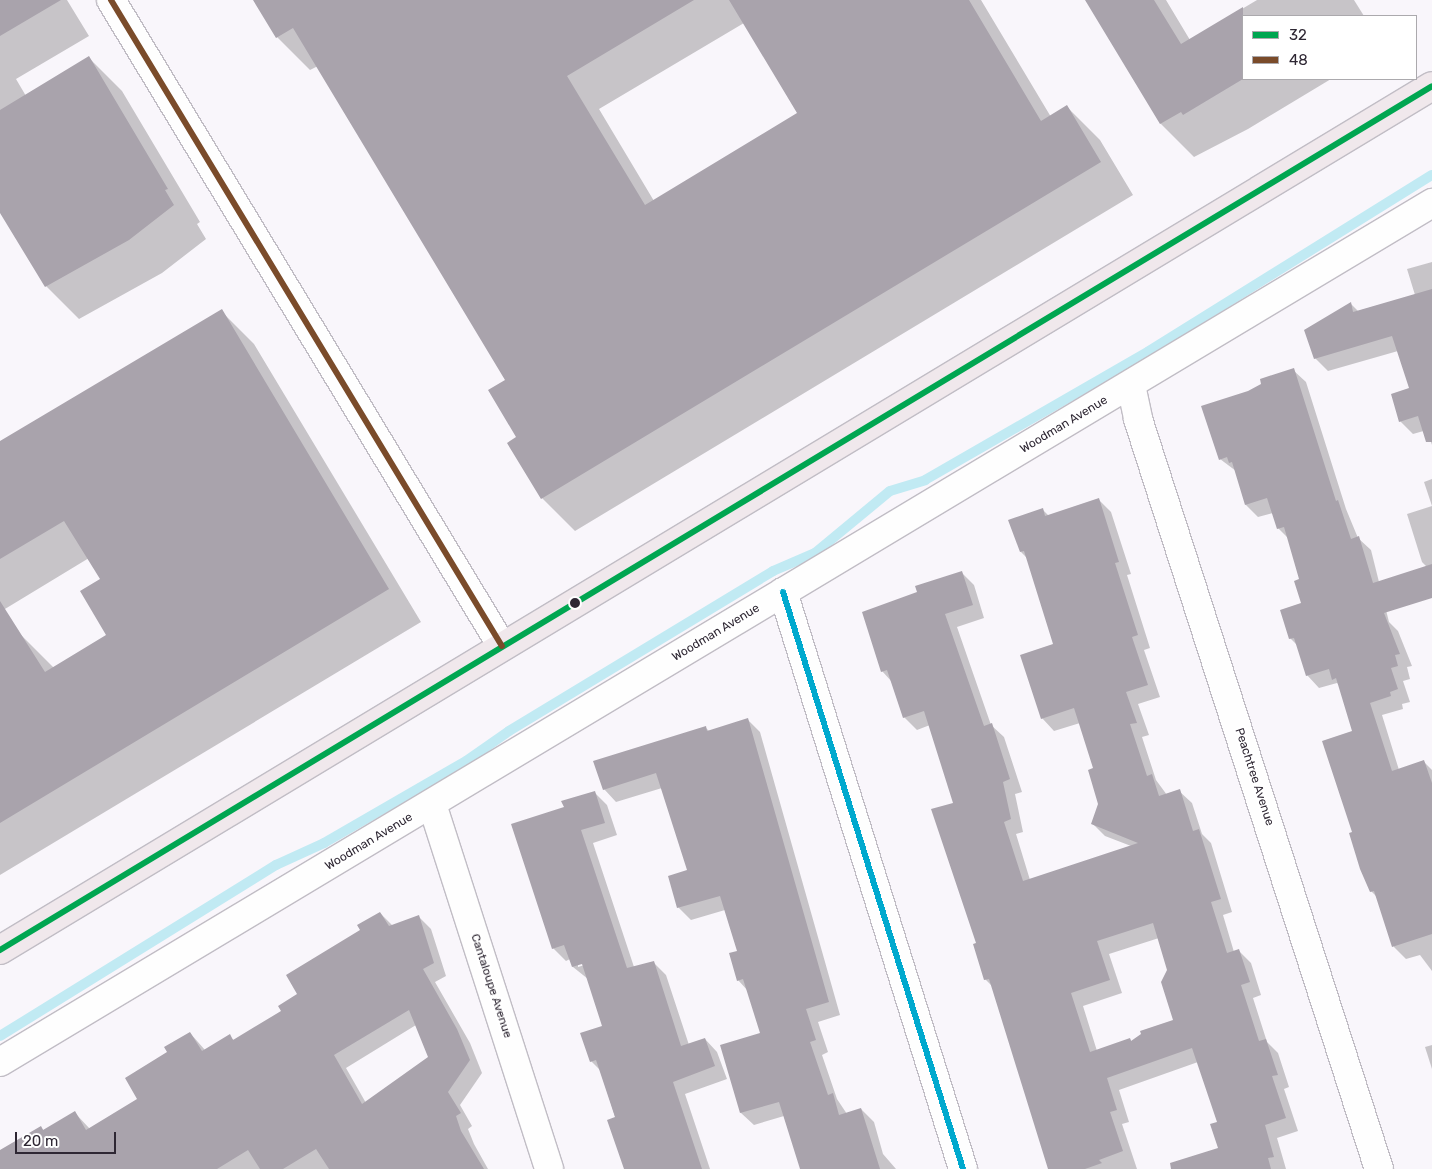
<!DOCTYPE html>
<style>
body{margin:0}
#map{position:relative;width:1432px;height:1169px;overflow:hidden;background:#f9f6fb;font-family:Rubik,sans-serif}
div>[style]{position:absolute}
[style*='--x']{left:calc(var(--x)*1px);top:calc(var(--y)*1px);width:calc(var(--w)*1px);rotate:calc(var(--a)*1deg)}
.shadow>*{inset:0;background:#0003}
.stream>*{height:10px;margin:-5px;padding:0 5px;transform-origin:5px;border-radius:5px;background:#c1eaf3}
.building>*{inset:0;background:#a9a3ac}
.roads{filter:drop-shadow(1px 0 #c1bdc5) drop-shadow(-1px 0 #c1bdc5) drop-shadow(0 1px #c1bdc5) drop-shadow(0 -1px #c1bdc5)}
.minor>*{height:28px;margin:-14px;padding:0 14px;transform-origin:14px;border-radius:14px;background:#fefefe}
.primary>*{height:28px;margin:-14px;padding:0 14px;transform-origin:14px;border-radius:14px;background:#f0e8ec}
.bus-1>*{height:6px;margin:-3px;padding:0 3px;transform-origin:3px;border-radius:3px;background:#00a651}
.bus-2>*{height:6px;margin:-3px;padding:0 3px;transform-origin:3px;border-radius:3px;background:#7a4b2a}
.bus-3>*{height:6px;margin:-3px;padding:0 3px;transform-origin:3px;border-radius:3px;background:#00a9ce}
.dots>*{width:14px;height:14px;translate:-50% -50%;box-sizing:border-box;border:2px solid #fff;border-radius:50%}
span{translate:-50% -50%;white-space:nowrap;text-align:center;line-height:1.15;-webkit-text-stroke:5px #fff;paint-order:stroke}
.street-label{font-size:12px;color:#2e2733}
.legend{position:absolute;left:1242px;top:15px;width:175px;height:65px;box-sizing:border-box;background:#fff;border:1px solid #aba9ad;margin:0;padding:6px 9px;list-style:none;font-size:15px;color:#2e2733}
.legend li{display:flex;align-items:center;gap:10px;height:25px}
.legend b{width:25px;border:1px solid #aba9ad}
.scale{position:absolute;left:15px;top:1132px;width:101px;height:22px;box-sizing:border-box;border:2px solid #2e2733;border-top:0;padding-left:6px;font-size:15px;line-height:18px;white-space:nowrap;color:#2e2733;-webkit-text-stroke:4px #fff;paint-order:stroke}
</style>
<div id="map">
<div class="shadow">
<div style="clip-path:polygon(0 0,67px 0,89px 36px,16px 79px,26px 96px,89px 58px,122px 91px,200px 222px,197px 224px,206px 239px,162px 273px,79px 319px,46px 286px,0 211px)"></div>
<div style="clip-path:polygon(evenodd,258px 0,981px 0,1051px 117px,1067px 107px,1100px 140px,1133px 195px,575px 531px,542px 498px,518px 438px,507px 380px,318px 66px,310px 70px,277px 37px,255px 1px,258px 0,744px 23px,799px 114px,654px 201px,599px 109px,744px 23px)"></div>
<div style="clip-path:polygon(1087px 0,1166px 0,1190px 40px,1257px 0,1354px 0,1364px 16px,1243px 16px,1243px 79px,1331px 79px,1248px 129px,1194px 157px,1161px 124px)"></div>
<div style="clip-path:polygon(1432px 262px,1432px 445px,1427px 430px,1413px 434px,1400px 421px,1410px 389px,1398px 351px,1328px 371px,1315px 358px,1350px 303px,1358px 311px,1415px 295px,1407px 269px)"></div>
<div style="clip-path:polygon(221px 311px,254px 344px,421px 622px,0 875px,0 614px,54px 668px,108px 635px,102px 580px,89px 558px,0 612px,0 443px)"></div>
<div style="clip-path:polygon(1293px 370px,1306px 382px,1346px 509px,1358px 538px,1371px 550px,1389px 622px,1398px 631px,1412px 666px,1407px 667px,1410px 679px,1403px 681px,1410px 702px,1402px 704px,1403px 709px,1382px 715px,1399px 770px,1424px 762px,1432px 770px,1432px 971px,1420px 955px,1406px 959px,1394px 947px,1378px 898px,1371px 891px,1354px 833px,1354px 732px,1340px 685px,1337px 683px,1319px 688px,1307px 675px,1298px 646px,1290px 638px,1303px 604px,1301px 580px,1289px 539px,1278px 528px,1273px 513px,1258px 517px,1246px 505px,1236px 471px,1220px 459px,1248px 392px)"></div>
<div style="clip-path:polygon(1432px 479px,1432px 572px,1422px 562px,1407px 514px,1432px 506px,1424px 482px)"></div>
<div style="clip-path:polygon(evenodd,1099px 500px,1111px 512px,1131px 574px,1127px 575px,1150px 648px,1144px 650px,1160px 697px,1138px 704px,1149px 735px,1142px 737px,1156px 780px,1167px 795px,1179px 791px,1192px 803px,1202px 834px,1211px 843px,1232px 912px,1223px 915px,1234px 952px,1239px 951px,1251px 963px,1261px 995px,1253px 998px,1267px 1042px,1278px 1053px,1289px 1087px,1284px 1089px,1298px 1131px,1277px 1138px,1286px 1169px,1201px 1169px,1220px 1149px,1219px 1123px,1198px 1062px,1119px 1090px,1129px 1122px,1122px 1124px,1137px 1169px,1050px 1169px,992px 986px,985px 979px,954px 803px,930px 725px,917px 730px,904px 717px,892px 682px,882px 671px,919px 593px,961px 572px,974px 585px,984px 618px,957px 627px,991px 725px,1004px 737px,1022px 792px,1015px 794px,1023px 832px,1016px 834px,1030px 880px,1131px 846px,1105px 836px,1092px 823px,1099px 804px,1094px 769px,1080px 723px,1054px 731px,1042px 718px,1054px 645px,1028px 559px,1021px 552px,1043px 510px,1049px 516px,1099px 500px,1159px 938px,1169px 970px,1175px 1021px,1132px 1042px,1130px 1039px,1097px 1051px,1083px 1006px,1122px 993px,1109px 954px,1159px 938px)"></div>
<div style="clip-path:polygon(748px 720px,760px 732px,840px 1015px,818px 1022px,828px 1052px,822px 1055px,837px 1099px,847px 1114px,861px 1109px,874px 1122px,883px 1154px,896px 1169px,801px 1169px,784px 1116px,754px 1125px,741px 1113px,722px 1046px,761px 1034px,748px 991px,738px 980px,738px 952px,725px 910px,691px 920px,678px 907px,689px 871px,662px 788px,616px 802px,604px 789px,706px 728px,709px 731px)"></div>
<div style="clip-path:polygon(evenodd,594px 792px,607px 805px,617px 835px,593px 843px,634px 967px,653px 962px,666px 975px,689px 1045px,705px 1039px,717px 1052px,727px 1079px,685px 1094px,710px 1169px,631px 1169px,601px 1071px,591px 1061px,604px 1027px,588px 979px,573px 967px,570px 959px,566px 961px,553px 948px,565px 808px,594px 792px,578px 964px,588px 964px,578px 967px,578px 964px)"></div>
<div style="clip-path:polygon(evenodd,380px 913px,393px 926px,418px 916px,431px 929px,446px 976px,435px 982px,470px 1043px,482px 1073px,460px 1105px,472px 1126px,468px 1129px,474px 1144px,488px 1169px,0 1169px,0 1151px,41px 1127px,44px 1131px,75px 1113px,90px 1129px,139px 1099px,169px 1052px,190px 1033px,205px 1050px,229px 1036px,235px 1041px,283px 1012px,380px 913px,416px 1025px,430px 1058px,366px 1103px,346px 1068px,416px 1025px)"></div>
<div style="clip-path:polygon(1432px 1045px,1432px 1069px,1425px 1047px)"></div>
</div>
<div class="stream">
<div style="--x:0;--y:1036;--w:325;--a:-31.8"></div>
<div style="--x:276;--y:865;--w:53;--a:-24.6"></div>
<div style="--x:324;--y:843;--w:164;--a:-30"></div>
<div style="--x:466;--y:761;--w:52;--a:-34.9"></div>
<div style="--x:509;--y:731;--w:309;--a:-31.2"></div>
<div style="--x:773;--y:571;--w:46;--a:-23.2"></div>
<div style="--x:815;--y:553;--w:97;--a:-39.6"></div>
<div style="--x:890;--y:491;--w:37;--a:-17"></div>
<div style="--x:925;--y:480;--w:258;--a:-29.9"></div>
<div style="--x:1149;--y:351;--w:333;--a:-31.9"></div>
</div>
<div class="building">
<div style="clip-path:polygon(0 0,61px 0,0 36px)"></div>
<div style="clip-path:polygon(253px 0,694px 0,567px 76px,645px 205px,797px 113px,729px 0,969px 0,1041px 121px,1067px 105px,1101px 162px,541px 499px,507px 443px,516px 437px,488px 390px,505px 380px,293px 28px,276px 38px)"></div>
<div style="clip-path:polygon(1085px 0,1154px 0,1181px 44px,1243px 7px,1243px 79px,1183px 115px,1181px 112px,1160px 124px)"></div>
<div style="clip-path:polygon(89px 56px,168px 189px,165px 190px,174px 205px,129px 240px,45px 287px,0 213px,0 110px)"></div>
<div style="clip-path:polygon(1432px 289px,1432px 442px,1426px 442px,1418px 416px,1399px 422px,1391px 394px,1409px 388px,1392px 336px,1314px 359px,1304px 330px,1351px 302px,1353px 312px)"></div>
<div style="clip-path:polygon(222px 309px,389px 589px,0 823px,0 601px,45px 672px,106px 635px,80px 591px,100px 579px,64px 521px,0 559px,0 441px)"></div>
<div style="clip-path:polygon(1294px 368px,1336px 501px,1338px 500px,1351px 539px,1359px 536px,1373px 583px,1432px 564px,1432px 598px,1384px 613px,1400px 654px,1395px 655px,1398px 666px,1391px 668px,1398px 689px,1390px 692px,1391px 696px,1370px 703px,1392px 771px,1424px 760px,1432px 783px,1432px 934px,1392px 947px,1374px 891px,1370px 892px,1360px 869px,1349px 833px,1352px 832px,1322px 741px,1352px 731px,1336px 678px,1332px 680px,1329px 669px,1306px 676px,1294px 638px,1289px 639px,1280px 610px,1301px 603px,1294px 581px,1299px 579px,1284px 527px,1277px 529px,1267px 498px,1245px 505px,1232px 462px,1229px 463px,1227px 457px,1219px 460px,1201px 406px,1248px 391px,1261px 384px,1260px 379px)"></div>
<div style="clip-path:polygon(evenodd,1099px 498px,1119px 562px,1115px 563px,1138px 635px,1132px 637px,1148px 685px,1126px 692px,1137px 723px,1130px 724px,1147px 776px,1152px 774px,1159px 796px,1180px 789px,1193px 831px,1199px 829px,1221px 899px,1211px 902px,1227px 953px,1239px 949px,1250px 982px,1241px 985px,1259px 1041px,1266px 1039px,1278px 1075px,1272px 1076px,1286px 1118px,1265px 1125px,1274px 1157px,1268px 1158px,1271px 1169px,1171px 1169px,1170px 1163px,1218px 1148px,1210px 1124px,1217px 1122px,1192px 1048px,1107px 1078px,1117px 1110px,1110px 1112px,1123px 1151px,1099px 1160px,1102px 1163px,1085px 1169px,1048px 1169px,989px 979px,984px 980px,973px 944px,976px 943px,931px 809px,953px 803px,924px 711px,903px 718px,887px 670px,881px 672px,862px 612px,917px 592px,915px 586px,962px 571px,973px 605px,945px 614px,984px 726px,992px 723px,1010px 779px,1003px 782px,1011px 819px,1004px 822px,1023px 881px,1138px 843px,1091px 824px,1098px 804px,1088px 770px,1093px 768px,1074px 708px,1041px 719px,1020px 655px,1053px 644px,1024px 551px,1020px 552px,1008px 520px,1043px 508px,1045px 516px,1099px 498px,1153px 923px,1167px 970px,1161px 982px,1173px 1020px,1140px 1031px,1141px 1034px,1131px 1041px,1130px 1038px,1090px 1052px,1071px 993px,1110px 980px,1097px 941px,1153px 923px)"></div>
<div style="clip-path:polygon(748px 718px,829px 1002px,806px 1009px,816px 1040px,810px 1042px,828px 1095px,833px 1093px,839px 1115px,861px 1108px,880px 1169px,800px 1169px,779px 1102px,740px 1113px,720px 1045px,760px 1033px,743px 979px,737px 981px,729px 953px,737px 951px,720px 896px,677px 908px,668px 876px,687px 870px,656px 773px,603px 790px,593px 761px,706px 726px,707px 731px)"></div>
<div style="clip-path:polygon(595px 791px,605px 823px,581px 830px,627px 968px,654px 961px,681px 1046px,705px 1038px,715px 1066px,673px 1082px,702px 1169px,624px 1169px,607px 1120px,615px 1117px,596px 1060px,590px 1062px,580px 1033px,602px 1026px,582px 964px,572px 967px,564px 945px,552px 949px,511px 824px,564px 807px,561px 801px)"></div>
<div style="clip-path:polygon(evenodd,380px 912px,389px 926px,419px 915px,434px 963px,423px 969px,457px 1029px,470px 1060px,448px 1092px,461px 1113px,456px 1116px,461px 1131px,484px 1169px,329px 1169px,316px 1149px,283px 1169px,260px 1169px,248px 1150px,217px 1169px,0 1169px,0 1150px,41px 1126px,43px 1130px,75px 1111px,86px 1130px,137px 1099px,125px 1078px,167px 1052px,164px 1047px,190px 1032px,202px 1051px,230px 1034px,233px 1040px,281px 1011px,278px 1006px,297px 994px,286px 975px,360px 930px,357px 925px,380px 912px,409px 1010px,428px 1057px,362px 1104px,334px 1055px,409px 1010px)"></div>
</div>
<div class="roads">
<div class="minor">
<div style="--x:111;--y:0;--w:755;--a:58.82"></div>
<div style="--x:1131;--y:385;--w:35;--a:78"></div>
<div style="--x:1138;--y:419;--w:788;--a:72.19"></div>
<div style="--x:783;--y:592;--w:604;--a:72.67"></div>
<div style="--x:432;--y:804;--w:383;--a:72.2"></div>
<div style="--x:0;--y:1062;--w:1670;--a:-30.96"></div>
</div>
<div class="primary">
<div style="--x:0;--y:950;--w:1672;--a:-31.1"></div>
</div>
</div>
<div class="bus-1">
<div style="--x:0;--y:950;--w:1672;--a:-31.1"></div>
</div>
<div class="bus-2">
<div style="--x:111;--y:0;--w:755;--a:58.82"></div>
</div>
<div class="bus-3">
<div style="--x:783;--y:592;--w:604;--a:72.67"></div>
</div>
<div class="dots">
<div style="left:575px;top:603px;background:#2e2733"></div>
</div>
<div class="street-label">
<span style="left:1064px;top:425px;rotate:-31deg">Woodman Avenue</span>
<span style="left:716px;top:633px;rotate:-31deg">Woodman Avenue</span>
<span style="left:1254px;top:777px;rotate:72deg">Peachtree Avenue</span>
<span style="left:369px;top:842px;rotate:-31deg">Woodman Avenue</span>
<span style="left:491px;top:986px;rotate:72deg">Cantaloupe Avenue</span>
</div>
<ul class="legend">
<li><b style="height:6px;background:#00a651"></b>32</li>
<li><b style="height:6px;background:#7a4b2a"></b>48</li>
</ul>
<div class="scale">20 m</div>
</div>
